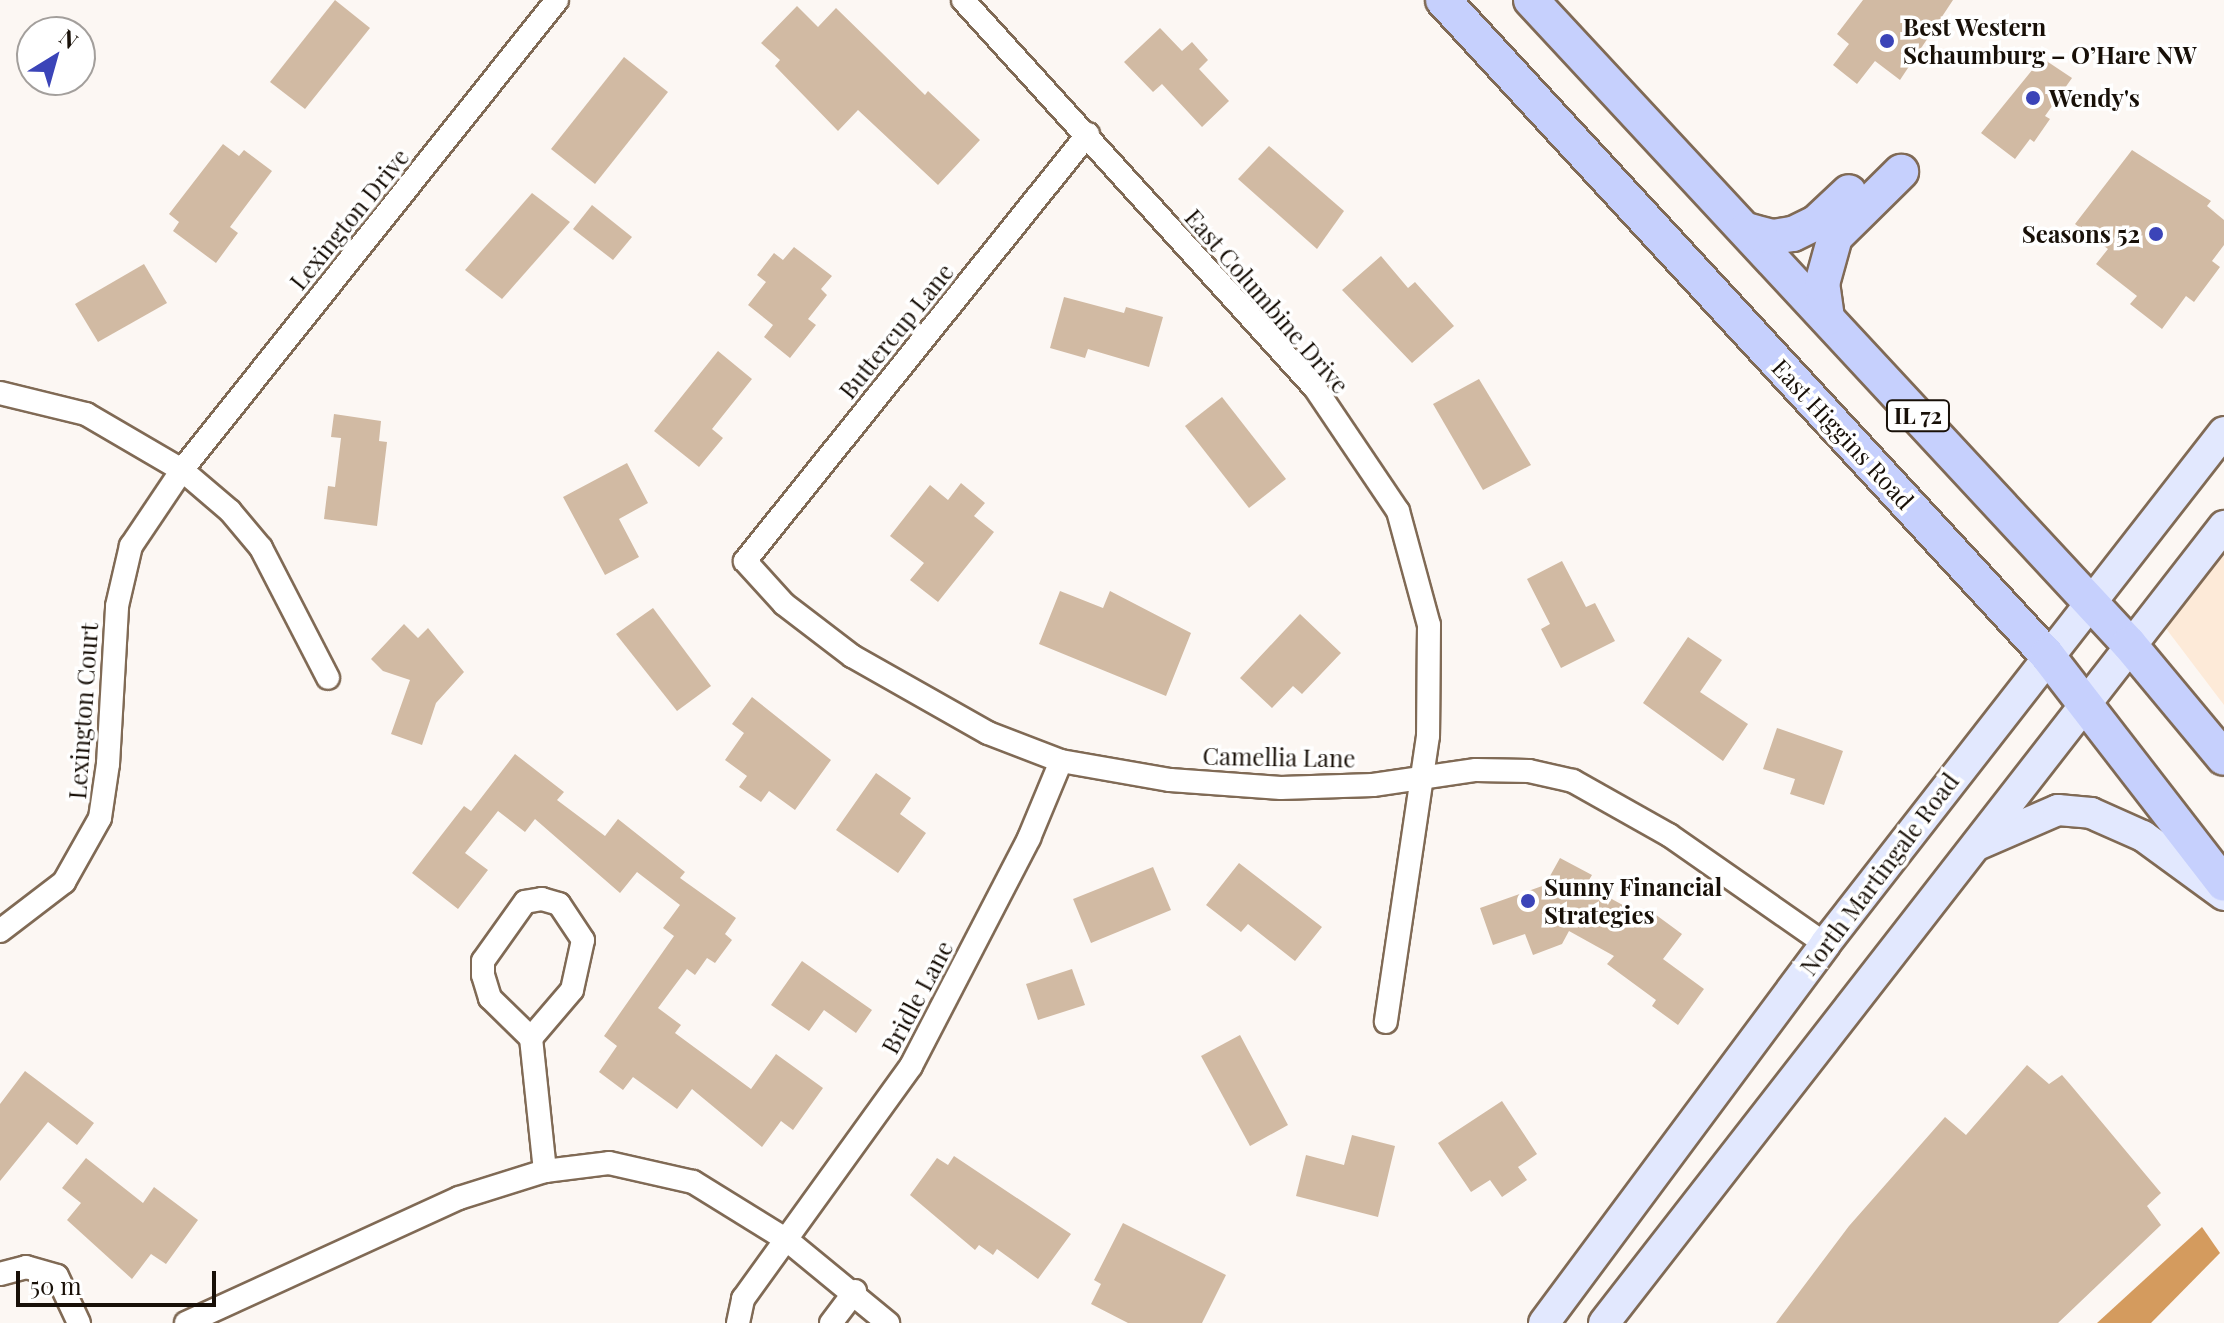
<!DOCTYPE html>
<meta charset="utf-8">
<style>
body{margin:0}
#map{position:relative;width:2224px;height:1323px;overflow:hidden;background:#fcf7f3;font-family:"Playfair Display",serif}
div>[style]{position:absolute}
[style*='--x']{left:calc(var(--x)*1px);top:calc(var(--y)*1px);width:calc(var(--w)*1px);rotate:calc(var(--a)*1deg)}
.built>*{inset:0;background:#fdead8}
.water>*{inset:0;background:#d49b5e}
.building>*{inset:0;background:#d1baa3}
.roads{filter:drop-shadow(2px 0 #806a55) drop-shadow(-2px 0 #806a55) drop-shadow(0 2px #806a55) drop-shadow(0 -2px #806a55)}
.street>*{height:22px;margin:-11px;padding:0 11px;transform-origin:11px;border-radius:11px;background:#fff}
.secondary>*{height:30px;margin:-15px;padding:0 15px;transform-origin:15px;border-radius:15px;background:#e2e8fe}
.primary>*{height:34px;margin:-17px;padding:0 17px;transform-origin:17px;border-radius:17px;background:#c6d0fd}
.dots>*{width:22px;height:22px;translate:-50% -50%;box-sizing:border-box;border:4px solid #fff;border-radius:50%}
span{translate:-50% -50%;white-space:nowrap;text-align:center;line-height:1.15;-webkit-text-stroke:7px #fff;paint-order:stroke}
.shield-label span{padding:2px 6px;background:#fff;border:2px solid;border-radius:6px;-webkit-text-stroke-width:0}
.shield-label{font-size:22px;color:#181008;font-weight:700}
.poi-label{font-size:24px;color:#181008;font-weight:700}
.left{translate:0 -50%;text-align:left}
.right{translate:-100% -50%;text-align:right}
.street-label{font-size:24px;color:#181008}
.north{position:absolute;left:16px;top:16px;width:80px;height:80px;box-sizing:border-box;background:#fff;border:2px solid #a39f9c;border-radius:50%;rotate:37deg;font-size:22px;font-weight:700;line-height:32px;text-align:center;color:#181008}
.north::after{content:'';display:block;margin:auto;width:28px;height:36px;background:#3b44b8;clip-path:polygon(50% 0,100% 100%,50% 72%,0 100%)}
.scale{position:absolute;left:16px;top:1271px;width:200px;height:36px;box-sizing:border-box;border:4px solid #181008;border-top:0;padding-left:10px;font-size:24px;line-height:28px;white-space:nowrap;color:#181008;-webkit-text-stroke:6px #fff;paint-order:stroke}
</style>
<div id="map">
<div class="built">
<div style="clip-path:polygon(2224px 513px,2224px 705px,2152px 610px)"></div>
</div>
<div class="water">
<div style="clip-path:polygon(2202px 1227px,2220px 1253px,2151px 1323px,2097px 1323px)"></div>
</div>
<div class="building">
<div style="clip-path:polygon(335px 0,370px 28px,305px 109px,270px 82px)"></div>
<div style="clip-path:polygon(1863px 0,1953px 0,1900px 80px,1875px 61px,1857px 84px,1833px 65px,1849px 44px,1837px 34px)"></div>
<div style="clip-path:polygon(797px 6px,818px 27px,836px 8px,925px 95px,928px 91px,980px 140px,938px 185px,858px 110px,838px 131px,775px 66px,780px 60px,761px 43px)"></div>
<div style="clip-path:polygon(1160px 28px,1182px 51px,1192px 42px,1208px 60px,1199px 69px,1229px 101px,1202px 127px,1162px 84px,1153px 92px,1124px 62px)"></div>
<div style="clip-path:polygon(624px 57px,668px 92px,595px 184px,551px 149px)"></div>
<div style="clip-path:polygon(2042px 58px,2072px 78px,2045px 116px,2050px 119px,2034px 142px,2030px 139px,2015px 159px,1981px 133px)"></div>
<div style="clip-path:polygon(223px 144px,239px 156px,244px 150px,272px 171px,230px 227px,238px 233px,216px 263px,173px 231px,179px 222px,169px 214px)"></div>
<div style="clip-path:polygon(1269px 146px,1344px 211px,1317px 249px,1238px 179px)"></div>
<div style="clip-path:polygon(2132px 150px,2211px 201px,2207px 206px,2224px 220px,2224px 245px,2212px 261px,2220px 267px,2194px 302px,2186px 296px,2162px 329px,2130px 304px,2137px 296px,2096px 264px,2108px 249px,2075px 224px)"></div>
<div style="clip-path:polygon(532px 193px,570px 222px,502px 299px,465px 270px)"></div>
<div style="clip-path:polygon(592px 205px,632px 237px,613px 260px,573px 229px)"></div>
<div style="clip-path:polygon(794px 247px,832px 276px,821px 289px,827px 295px,808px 319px,816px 325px,790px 358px,764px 337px,773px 325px,748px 305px,766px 282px,757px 275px,774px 253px,783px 260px)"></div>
<div style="clip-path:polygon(1381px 256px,1408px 288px,1415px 282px,1454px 326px,1412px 363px,1342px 290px)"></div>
<div style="clip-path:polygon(144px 264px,167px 303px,98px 342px,75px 304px)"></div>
<div style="clip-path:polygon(1064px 297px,1124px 313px,1126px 307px,1163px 317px,1149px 367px,1088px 349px,1085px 358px,1050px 348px)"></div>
<div style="clip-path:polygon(718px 351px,752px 379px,712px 429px,723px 438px,699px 467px,654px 431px)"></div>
<div style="clip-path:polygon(1479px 379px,1531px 465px,1483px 490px,1433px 404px)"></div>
<div style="clip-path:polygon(1222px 397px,1286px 479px,1249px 508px,1185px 426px)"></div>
<div style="clip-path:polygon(334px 414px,381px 421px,379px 441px,387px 442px,377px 526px,324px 519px,328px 486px,335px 487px,341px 438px,331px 437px)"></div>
<div style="clip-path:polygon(627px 463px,648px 503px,619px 519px,639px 557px,605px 575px,563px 497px)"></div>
<div style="clip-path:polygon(961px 483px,985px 503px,974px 516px,994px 532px,938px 602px,910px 580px,924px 563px,890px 536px,930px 485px,948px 500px)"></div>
<div style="clip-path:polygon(1562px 561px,1586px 607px,1595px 603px,1615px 641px,1561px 668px,1541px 629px,1550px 624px,1527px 579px)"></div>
<div style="clip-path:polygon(1060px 591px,1103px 608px,1110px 591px,1191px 633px,1166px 696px,1039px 644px)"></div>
<div style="clip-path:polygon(653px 608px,711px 686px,677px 711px,616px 634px)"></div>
<div style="clip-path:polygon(1300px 614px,1341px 653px,1302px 694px,1293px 686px,1272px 708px,1240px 678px)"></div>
<div style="clip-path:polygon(404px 624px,418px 638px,428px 628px,464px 672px,436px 703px,422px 745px,391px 734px,410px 680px,383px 671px,371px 659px)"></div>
<div style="clip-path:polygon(1688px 637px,1722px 660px,1700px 692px,1748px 724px,1723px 761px,1643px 703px)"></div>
<div style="clip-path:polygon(752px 697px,831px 760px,795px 810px,769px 791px,761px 802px,739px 787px,747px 776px,725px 760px,744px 733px,732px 724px)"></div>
<div style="clip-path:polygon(1777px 728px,1843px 751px,1824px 805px,1790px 794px,1795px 779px,1763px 769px)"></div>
<div style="clip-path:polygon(515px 754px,564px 792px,557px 800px,605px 836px,618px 819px,685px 872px,680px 878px,736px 918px,725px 934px,732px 940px,715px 963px,707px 958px,695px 975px,687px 969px,658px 1008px,681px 1025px,675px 1033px,751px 1089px,776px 1054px,823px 1088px,793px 1130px,781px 1121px,762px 1147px,692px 1089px,677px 1109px,633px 1077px,623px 1090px,599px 1072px,617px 1046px,604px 1036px,674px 936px,663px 928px,680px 905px,637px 872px,620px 893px,535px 819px,525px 832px,498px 811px,465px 853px,488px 870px,458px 909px,412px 873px,464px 806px,471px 811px)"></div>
<div style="clip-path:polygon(876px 773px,911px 798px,900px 814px,926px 833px,898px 873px,836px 830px)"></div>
<div style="clip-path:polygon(1560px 858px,1592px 875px,1586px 885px,1643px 916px,1648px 909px,1682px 934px,1663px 959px,1704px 989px,1678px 1025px,1652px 1006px,1656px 1000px,1607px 964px,1614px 956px,1569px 931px,1562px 944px,1533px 955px,1525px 934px,1493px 945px,1480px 908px,1545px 885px)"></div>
<div style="clip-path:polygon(1239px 863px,1322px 927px,1295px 961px,1248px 924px,1241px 932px,1206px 905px)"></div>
<div style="clip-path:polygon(1153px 867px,1171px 910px,1091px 943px,1073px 899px)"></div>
<div style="clip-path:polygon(802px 961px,872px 1010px,856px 1033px,824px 1010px,809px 1031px,771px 1005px)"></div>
<div style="clip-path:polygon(1072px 969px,1085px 1005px,1038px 1020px,1026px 984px)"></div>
<div style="clip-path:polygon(1240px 1035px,1288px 1125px,1250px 1146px,1201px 1056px)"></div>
<div style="clip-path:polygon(2027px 1065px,2049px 1084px,2062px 1075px,2069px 1083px,2161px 1193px,2147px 1206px,2161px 1225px,2058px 1323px,1776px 1323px,1849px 1226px,1945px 1117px,1966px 1135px)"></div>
<div style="clip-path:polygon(25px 1071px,94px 1123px,77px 1145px,48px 1122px,0 1181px,0 1104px)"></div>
<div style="clip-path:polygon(1502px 1101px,1537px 1154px,1518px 1167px,1527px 1180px,1502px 1197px,1490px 1180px,1471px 1192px,1438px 1143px)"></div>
<div style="clip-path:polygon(1352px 1135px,1395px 1146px,1378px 1217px,1296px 1196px,1306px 1155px,1344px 1165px)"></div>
<div style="clip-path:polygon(954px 1156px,1071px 1234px,1038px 1279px,997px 1249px,993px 1255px,979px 1245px,975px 1250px,910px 1195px,937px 1158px,948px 1165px)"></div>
<div style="clip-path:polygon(86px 1158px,143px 1203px,154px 1187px,198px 1220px,166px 1264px,151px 1254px,132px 1279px,67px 1220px,81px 1203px,62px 1188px)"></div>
<div style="clip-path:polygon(1123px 1223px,1226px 1275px,1202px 1323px,1128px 1323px,1091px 1304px,1101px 1284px,1094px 1280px)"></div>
</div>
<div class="roads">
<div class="street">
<div style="--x:963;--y:0;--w:524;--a:47.79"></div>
<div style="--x:1315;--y:388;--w:148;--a:56"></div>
<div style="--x:1398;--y:511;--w:118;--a:74.8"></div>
<div style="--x:1429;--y:625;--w:111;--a:90.5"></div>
<div style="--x:1428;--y:736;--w:289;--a:98.4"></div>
<div style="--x:1088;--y:134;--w:548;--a:128.77"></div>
<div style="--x:745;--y:561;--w:58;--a:47.8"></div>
<div style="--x:784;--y:604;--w:86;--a:37.4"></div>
<div style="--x:852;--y:656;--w:156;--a:29.5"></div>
<div style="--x:988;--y:733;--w:78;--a:21"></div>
<div style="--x:1061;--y:761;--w:111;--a:9.9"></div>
<div style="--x:1170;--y:780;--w:111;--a:4.1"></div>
<div style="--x:1281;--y:788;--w:92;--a:-1.9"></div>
<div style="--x:1373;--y:785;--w:104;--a:-8.3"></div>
<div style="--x:1476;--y:770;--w:53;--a:1.1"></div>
<div style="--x:1529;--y:771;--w:45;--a:12.8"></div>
<div style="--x:1573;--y:781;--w:110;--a:29.4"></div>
<div style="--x:1669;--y:835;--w:190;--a:34.9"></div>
<div style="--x:0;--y:393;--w:89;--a:13.7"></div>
<div style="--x:86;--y:414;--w:111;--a:30.3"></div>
<div style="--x:182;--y:470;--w:63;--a:40.5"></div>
<div style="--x:230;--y:511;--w:48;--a:50"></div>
<div style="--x:261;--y:548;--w:146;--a:62.7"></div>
<div style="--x:0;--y:931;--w:81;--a:-37.4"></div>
<div style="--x:64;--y:882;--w:73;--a:-60.6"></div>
<div style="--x:100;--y:818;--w:55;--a:-81.6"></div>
<div style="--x:108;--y:764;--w:158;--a:-86.7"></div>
<div style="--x:117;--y:606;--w:62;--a:-76.9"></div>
<div style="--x:131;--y:546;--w:92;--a:-56.1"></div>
<div style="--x:182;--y:470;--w:601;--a:-51.41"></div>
<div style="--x:531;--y:1038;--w:63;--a:-49.5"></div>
<div style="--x:572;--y:990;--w:51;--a:-77.6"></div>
<div style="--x:583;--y:940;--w:43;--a:-123.7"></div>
<div style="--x:559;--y:904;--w:18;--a:-164"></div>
<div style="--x:542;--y:899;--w:17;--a:170"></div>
<div style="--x:525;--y:902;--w:72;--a:125.4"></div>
<div style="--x:483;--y:961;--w:14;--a:90"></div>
<div style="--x:483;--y:975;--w:24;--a:73"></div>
<div style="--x:490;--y:998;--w:57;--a:44.3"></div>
<div style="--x:531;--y:1038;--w:134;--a:84"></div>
<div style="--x:0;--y:1274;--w:27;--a:-15"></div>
<div style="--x:26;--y:1267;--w:32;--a:16"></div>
<div style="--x:57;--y:1276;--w:52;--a:64.9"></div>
<div style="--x:186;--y:1323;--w:300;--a:-24.6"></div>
<div style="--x:459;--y:1198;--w:90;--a:-17.4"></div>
<div style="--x:545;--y:1171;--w:64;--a:-7.1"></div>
<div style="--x:609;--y:1163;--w:86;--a:12.7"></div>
<div style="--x:693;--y:1182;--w:110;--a:31.7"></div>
<div style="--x:787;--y:1240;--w:131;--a:39.4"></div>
<div style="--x:738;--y:1323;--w:25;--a:-78"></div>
<div style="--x:743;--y:1299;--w:287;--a:-54.2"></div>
<div style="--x:911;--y:1066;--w:257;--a:-62.6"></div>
<div style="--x:1029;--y:838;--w:83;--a:-67.4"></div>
<div style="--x:831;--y:1323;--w:40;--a:-53"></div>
</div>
<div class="secondary">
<div style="--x:1977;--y:845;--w:88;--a:-23.4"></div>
<div style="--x:2058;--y:810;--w:33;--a:5"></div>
<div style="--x:2091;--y:813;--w:57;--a:23.9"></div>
<div style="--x:2143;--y:836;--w:100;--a:36.1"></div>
<div style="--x:1544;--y:1323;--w:472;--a:-53.4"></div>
<div style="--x:1825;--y:944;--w:649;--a:-52.07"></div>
<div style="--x:1604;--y:1323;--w:1010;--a:-52.12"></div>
</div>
<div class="primary">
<div style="--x:1443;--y:0;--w:891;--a:47.32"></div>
<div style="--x:2047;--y:655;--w:289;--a:52.3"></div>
<div style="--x:1531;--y:0;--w:879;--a:47.12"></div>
<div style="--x:2129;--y:644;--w:148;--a:50.2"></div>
<div style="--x:1746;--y:230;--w:28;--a:15"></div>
<div style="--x:1773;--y:237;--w:20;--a:-9"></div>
<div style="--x:1793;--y:234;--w:25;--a:-26"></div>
<div style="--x:1816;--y:223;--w:45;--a:-43.2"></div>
<div style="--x:1827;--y:318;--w:34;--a:-98"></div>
<div style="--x:1822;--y:284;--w:49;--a:-74.5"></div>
<div style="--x:1835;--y:237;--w:93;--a:-44.6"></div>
</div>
</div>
<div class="dots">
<div style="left:1887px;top:41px;background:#3b44b8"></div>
<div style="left:2033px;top:98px;background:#3b44b8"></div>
<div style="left:2156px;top:234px;background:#3b44b8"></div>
<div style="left:1528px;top:901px;background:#3b44b8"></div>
</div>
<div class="shield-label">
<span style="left:1918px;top:416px">IL 72</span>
</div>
<div class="poi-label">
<span class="left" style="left:1903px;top:41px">Best Western<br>Schaumburg – O’Hare NW</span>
<span class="left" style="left:2049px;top:98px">Wendy's</span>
<span class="right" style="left:2140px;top:234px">Seasons 52</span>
<span class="left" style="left:1544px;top:901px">Sunny Financial<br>Strategies</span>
</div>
<div class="street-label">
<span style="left:349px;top:219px;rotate:-51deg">Lexington Drive</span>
<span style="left:1267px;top:301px;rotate:49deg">East Columbine Drive</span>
<span style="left:896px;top:331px;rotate:-51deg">Buttercup Lane</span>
<span style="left:1843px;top:434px;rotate:47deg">East Higgins Road</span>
<span style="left:83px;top:711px;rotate:-86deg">Lexington Court</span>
<span style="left:1279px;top:757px;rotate:1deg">Camellia Lane</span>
<span style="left:1879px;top:874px;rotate:-53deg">North Martingale Road</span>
<span style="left:917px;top:997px;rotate:-62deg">Bridle Lane</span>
</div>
<div class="north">N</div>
<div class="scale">50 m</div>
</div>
